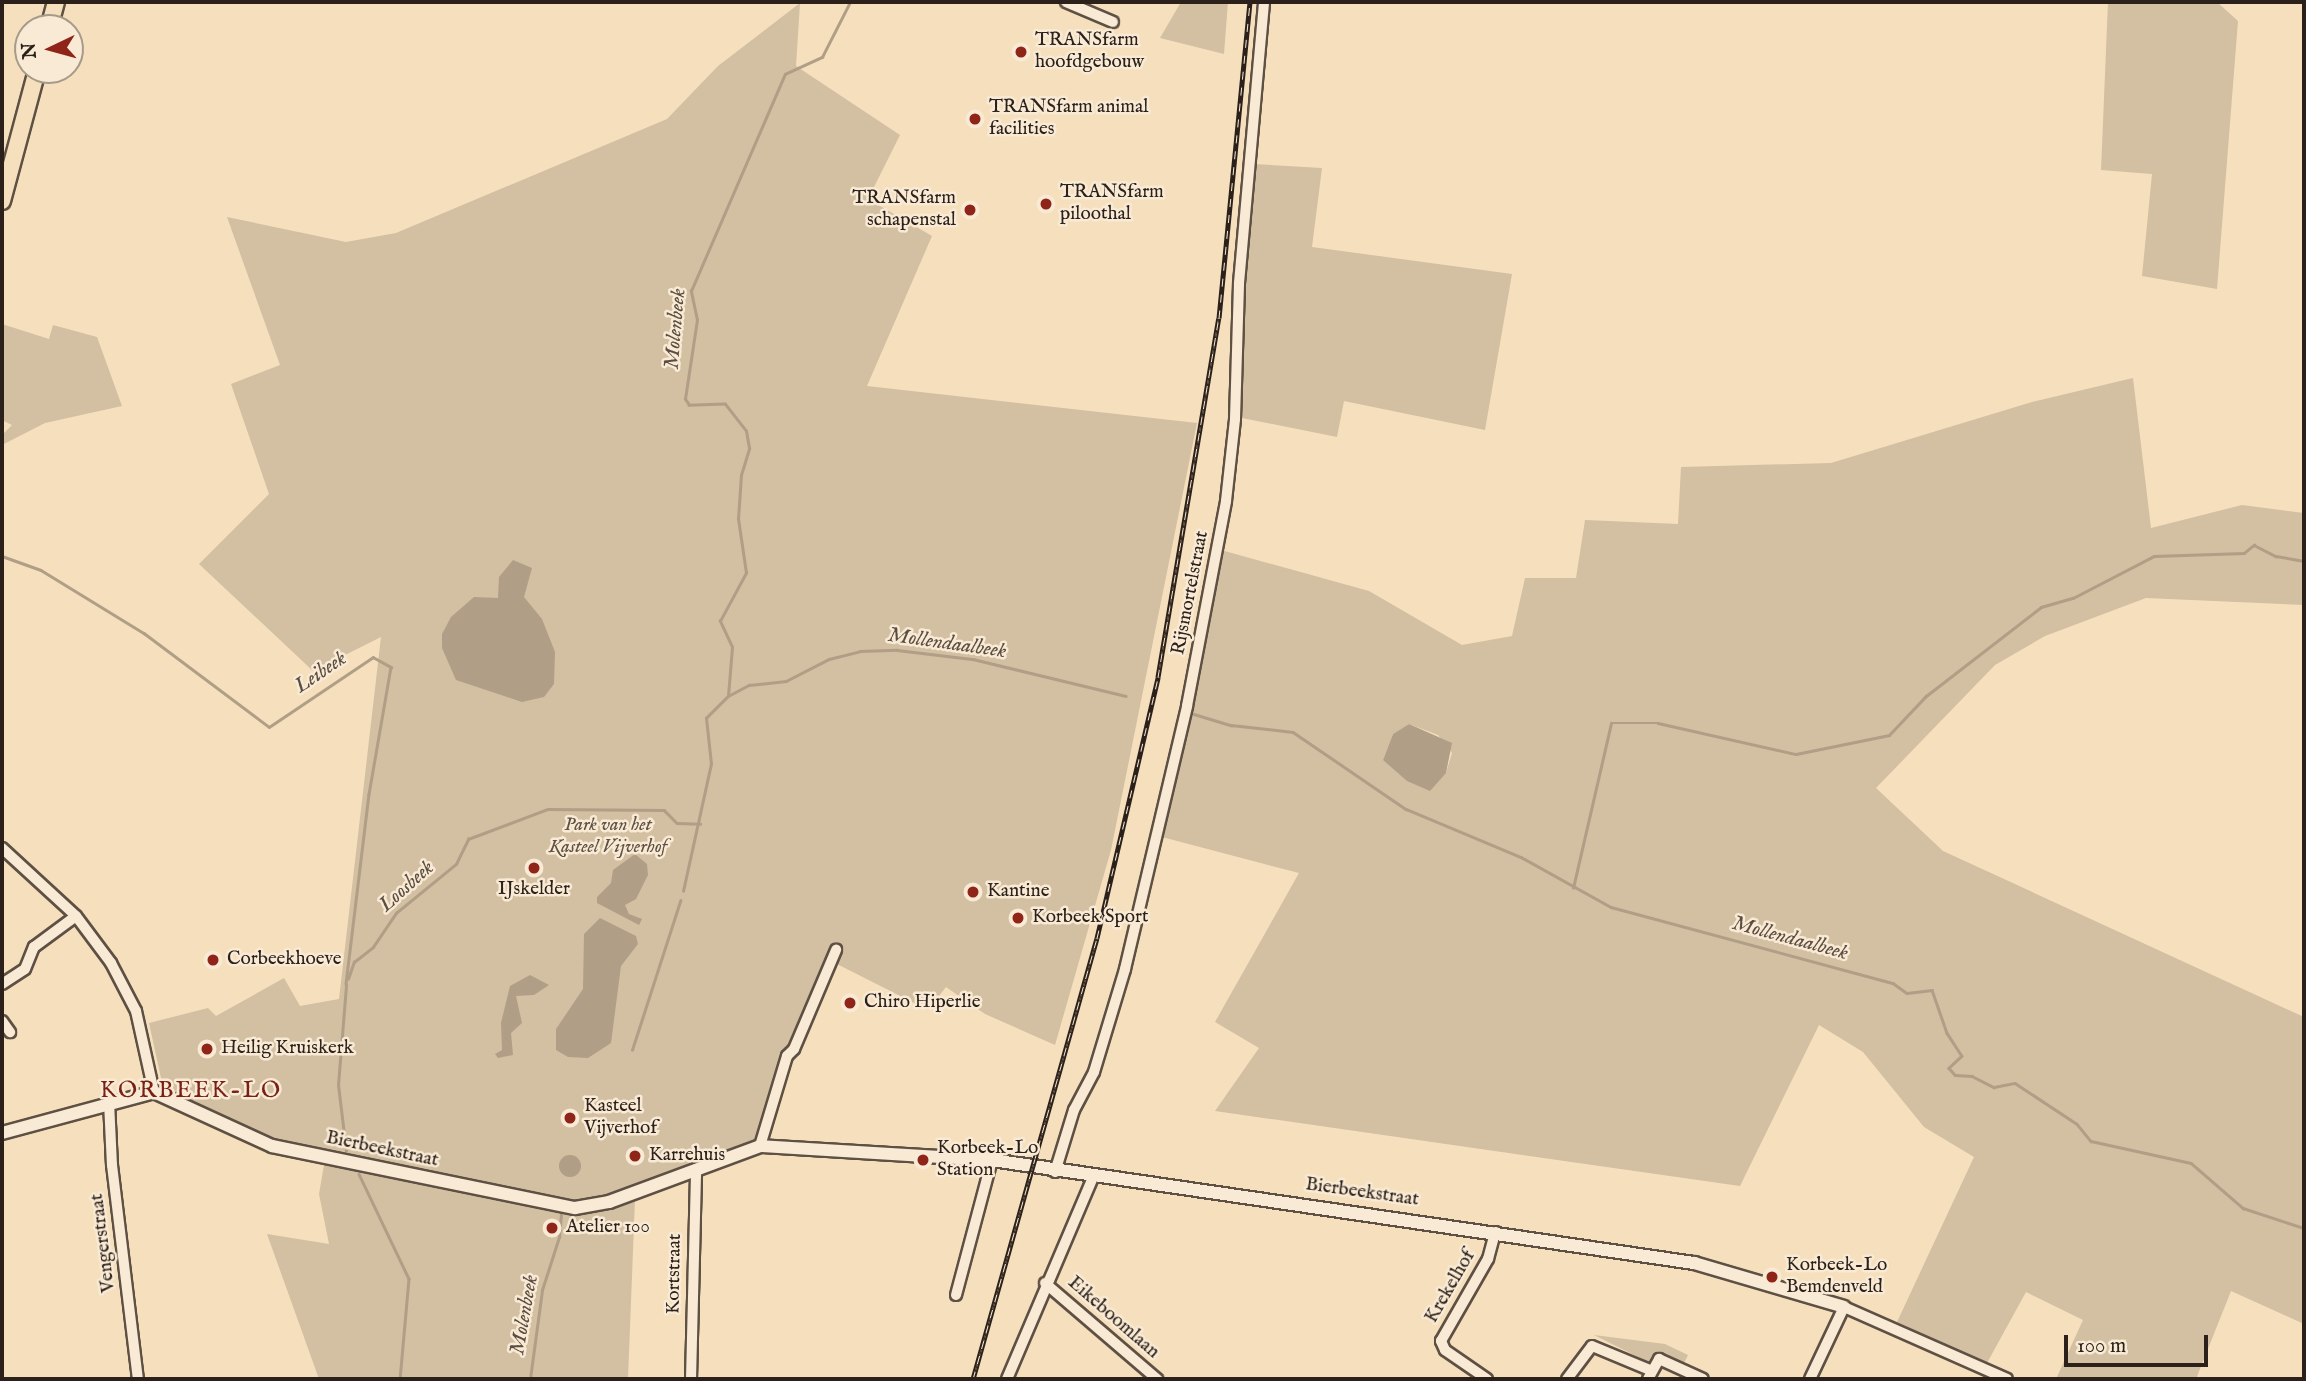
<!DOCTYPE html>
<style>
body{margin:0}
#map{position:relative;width:2306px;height:1381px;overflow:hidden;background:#f5dfbd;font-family:"IM FELL English",serif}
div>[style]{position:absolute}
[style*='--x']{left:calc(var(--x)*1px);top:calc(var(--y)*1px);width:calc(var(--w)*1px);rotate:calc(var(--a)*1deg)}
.green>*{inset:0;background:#d3bfa1}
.water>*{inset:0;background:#b19e86}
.round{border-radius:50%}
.stream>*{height:2.5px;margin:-1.25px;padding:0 1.25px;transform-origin:1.25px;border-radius:1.25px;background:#b19e86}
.roads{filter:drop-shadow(2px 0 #5e5043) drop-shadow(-2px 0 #5e5043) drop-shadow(0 2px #5e5043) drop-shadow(0 -2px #5e5043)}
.minor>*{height:10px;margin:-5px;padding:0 5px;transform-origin:5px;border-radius:5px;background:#f8ead4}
.tertiary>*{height:12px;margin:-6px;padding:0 6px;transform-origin:6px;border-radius:6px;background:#f8ead4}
.primary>*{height:16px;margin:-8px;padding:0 8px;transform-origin:8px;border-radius:8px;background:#f5dfbd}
.rail>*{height:5px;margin-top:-2.5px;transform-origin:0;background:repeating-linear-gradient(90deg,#f8ead4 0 8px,#2c211a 0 16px);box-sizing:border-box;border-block:2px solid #2c211a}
.dots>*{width:19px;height:19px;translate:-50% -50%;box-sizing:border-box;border:4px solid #f8ead4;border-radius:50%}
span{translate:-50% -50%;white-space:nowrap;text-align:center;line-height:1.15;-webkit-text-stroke:5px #f8ead4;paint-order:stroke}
.poi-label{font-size:19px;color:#2c211a}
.left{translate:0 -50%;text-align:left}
.right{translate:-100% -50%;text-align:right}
.street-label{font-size:19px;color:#2c211a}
.park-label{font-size:19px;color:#5e5042;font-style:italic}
.water-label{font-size:21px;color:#5b4d40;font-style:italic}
.quarter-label{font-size:23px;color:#7a1f14;letter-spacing:2px}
.frame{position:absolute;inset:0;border:4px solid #2c211a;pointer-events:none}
.north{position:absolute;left:14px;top:14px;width:70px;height:70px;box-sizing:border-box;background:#f8ead4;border:2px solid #a69a8a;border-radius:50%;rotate:265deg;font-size:19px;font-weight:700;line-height:28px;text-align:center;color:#2c211a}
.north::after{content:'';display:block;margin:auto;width:24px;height:32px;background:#8f2418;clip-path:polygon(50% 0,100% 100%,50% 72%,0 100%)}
.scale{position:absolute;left:2064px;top:1335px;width:144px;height:32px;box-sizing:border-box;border:4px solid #2c211a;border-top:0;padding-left:9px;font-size:21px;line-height:24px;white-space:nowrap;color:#2c211a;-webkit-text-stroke:5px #f8ead4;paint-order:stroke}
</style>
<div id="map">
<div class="green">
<div style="clip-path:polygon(1181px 2px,1228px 2px,1224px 54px,1160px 38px)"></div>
<div style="clip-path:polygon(2108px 2px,2217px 2px,2238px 21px,2217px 289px,2142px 276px,2152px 174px,2101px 170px)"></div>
<div style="clip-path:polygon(800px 3px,796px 66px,900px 135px,868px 199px,932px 236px,867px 386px,1197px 423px,1111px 850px,1055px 1045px,985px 1014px,946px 987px,928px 1010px,827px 959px,760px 1139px,595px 1199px,567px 1202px,257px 1137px,169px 1089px,161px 1078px,149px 1023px,208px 1008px,216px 1016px,284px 978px,300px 1006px,339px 999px,381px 637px,313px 671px,199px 564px,269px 494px,231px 384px,280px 365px,227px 217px,346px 242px,396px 233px,667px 119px,718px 66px)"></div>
<div style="clip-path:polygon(1253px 164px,1322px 168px,1312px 247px,1512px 274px,1485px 430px,1344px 401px,1337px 437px,1242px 418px,1236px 411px)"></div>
<div style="clip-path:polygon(2px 324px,49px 339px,53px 325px,97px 337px,122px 406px,45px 423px,2px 445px,2px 435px,12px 425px,2px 420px)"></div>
<div style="clip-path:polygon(evenodd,2133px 378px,2151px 528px,2242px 505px,2304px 513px,2304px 605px,2146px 598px,2045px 636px,1995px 665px,1876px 788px,1943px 851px,2304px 1017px,2304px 1324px,2231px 1291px,2196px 1379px,2056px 1379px,2083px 1320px,2026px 1292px,1987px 1363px,1897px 1322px,1974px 1157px,1924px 1127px,1863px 1052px,1819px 1025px,1740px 1186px,1215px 1111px,1259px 1048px,1215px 1022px,1299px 873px,1162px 837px,1221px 550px,1369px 591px,1462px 645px,1512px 636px,1525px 578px,1576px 578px,1585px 520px,1678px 524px,1681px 467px,1831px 463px,2032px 402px,2133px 378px,1409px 724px,1438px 735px,1452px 753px,1446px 773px,1437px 781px,1383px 760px,1393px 734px,1409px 724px)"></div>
<div style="clip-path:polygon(324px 1165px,572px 1216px,635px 1199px,628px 1379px,319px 1379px,267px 1234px,329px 1244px,319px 1194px)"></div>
<div style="clip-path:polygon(1594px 1335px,1665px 1344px,1688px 1355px,1683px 1365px,1655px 1352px,1650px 1363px)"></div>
</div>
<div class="water">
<div style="clip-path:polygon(513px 560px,532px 568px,524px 597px,542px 619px,555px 652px,554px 684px,544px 697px,522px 702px,456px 680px,442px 648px,442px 634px,451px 617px,474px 597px,498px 598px,499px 577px)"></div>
<div style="clip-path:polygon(1409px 724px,1452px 743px,1446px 773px,1430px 791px,1407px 781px,1383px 760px,1393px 734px)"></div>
<div style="clip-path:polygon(635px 854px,647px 864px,648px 875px,636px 899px,625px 905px,629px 914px,642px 919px,639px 925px,597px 903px,597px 897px,611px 883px,613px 870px)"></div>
<div style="clip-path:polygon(600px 918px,636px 936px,638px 944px,621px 966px,611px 1043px,588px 1058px,568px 1057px,556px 1050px,556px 1029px,583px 989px,584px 934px)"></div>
<div style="clip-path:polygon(530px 975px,549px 985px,534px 995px,516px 996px,522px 1023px,511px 1033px,513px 1055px,498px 1058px,495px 1054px,502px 1050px,501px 1023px,510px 986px)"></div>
<div class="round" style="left:559px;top:1155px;width:22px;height:22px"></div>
</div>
<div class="stream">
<div style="--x:2;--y:556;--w:41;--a:19.7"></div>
<div style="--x:41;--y:570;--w:121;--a:31.5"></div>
<div style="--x:144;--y:633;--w:156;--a:36.9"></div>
<div style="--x:269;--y:727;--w:125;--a:-33.9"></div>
<div style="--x:373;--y:657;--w:21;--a:29"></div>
<div style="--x:391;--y:667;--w:129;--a:99.8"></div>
<div style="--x:369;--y:794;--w:191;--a:96.9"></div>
<div style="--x:728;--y:696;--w:24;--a:-28"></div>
<div style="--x:749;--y:685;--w:37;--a:-6"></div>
<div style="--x:786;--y:681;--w:48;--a:-27.1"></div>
<div style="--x:829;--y:659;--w:32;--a:-14"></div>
<div style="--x:860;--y:651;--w:37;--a:-2"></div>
<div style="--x:897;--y:650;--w:77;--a:6.8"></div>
<div style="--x:973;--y:659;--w:157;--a:13.6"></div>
<div style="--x:1194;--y:714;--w:39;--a:17"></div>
<div style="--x:1231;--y:725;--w:62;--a:6.4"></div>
<div style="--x:1293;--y:732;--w:137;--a:34.3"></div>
<div style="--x:1406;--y:809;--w:125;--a:22.7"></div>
<div style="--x:1521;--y:857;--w:103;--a:29.1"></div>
<div style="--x:1611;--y:907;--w:292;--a:15.1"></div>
<div style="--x:1893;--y:983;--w:17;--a:36"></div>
<div style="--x:1907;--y:993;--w:25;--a:-7"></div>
<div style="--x:1932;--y:990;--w:46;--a:70.8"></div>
<div style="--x:1947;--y:1033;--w:27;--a:57"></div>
<div style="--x:1962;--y:1056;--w:18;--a:137"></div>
<div style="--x:1949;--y:1068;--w:9;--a:49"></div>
<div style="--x:1955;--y:1075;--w:17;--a:3"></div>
<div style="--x:1972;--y:1076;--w:25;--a:27"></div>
<div style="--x:1994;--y:1087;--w:21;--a:-11"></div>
<div style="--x:2015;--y:1083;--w:74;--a:33.5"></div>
<div style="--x:2077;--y:1124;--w:22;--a:51"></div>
<div style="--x:2091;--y:1141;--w:102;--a:12.4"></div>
<div style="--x:2191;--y:1163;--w:69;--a:40.9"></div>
<div style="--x:2243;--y:1208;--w:64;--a:18.2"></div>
<div style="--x:1573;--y:888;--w:169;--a:-77"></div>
<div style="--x:1611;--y:723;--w:47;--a:0"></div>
<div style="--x:1658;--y:723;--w:141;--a:12.7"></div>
<div style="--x:1796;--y:754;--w:95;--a:-11.5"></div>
<div style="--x:1889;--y:735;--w:54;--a:-46.5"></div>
<div style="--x:1926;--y:696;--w:145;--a:-37.7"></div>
<div style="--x:2041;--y:607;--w:33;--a:-16"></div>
<div style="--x:2073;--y:598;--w:91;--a:-27.4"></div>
<div style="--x:2154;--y:556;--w:90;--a:-1.9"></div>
<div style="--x:2244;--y:553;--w:13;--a:-39"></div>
<div style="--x:2254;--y:545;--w:25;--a:27"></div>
<div style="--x:2276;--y:556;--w:28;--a:10"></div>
<div style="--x:683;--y:891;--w:130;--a:-77.6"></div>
<div style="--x:711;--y:764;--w:46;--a:-96.2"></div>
<div style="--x:706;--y:718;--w:31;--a:-45"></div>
<div style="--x:728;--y:696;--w:49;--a:-85.3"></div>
<div style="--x:732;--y:647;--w:29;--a:-115"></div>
<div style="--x:720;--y:621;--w:55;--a:-61.6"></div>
<div style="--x:746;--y:573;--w:55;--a:-98.4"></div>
<div style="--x:738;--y:519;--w:44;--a:-86.1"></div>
<div style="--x:741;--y:475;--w:28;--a:-73"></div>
<div style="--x:749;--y:448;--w:17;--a:-100"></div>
<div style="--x:746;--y:431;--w:34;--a:-128"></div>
<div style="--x:725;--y:404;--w:36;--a:178"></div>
<div style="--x:689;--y:405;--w:7;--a:-124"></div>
<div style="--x:685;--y:399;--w:80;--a:-81.4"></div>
<div style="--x:697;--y:320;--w:30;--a:-102"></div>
<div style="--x:691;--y:291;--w:236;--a:-66.6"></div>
<div style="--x:785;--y:74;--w:41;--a:-24.7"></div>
<div style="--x:822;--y:57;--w:62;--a:-63"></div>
<div style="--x:348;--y:979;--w:18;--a:-71"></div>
<div style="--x:354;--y:962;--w:24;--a:-38"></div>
<div style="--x:373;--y:947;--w:41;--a:-55.9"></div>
<div style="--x:396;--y:913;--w:77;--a:-39.2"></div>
<div style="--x:456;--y:864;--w:28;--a:-64"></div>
<div style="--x:468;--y:839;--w:85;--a:-20.6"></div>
<div style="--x:548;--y:809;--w:116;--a:0.5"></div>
<div style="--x:664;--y:810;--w:18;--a:45"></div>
<div style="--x:677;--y:823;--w:23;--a:2"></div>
<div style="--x:632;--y:1050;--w:157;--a:-72.1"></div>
<div style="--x:346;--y:1151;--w:66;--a:-96.9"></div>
<div style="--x:338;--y:1085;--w:100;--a:-85.4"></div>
<div style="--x:359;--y:1174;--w:116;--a:64.5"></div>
<div style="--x:409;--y:1279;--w:100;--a:95.1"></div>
<div style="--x:530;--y:1379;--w:90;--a:-82.3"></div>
<div style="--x:542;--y:1290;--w:56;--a:-72.2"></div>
<div style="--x:559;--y:1237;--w:22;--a:-85"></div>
</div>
<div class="roads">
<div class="minor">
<div style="--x:1066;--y:2;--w:51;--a:23.1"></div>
<div style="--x:2;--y:848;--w:100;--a:42.6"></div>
<div style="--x:76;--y:916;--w:59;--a:53.3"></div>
<div style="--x:111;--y:963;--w:54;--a:62.5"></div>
<div style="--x:136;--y:1011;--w:83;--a:77.5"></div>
<div style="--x:2;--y:984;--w:27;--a:-33"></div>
<div style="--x:25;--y:969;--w:24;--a:-68"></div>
<div style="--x:34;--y:947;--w:52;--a:-36.4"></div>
<div style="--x:2;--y:1021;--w:14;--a:54"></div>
<div style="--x:109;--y:1102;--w:63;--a:87.3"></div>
<div style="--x:112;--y:1165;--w:216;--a:83.1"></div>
<div style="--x:760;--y:1146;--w:94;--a:-73.3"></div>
<div style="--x:787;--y:1056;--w:10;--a:-45"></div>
<div style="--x:794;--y:1049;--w:108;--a:-67"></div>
<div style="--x:1055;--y:1172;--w:65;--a:-73"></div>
<div style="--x:1074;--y:1110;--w:43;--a:-62.2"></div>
<div style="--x:1094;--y:1072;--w:108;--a:-73.2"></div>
<div style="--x:1125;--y:969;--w:270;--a:-76.7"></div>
<div style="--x:1187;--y:706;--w:209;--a:-79.2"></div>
<div style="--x:1226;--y:501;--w:82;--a:-83.7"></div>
<div style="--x:1235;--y:419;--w:136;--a:-88.3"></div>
<div style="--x:1239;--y:283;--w:282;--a:-84.9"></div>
<div style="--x:1045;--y:1283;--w:148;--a:40.6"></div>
<div style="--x:956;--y:1295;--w:140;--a:-75.1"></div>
<div style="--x:691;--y:1379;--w:210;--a:-88.6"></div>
<div style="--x:1007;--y:1379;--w:220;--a:-66.9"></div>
<div style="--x:1487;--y:1379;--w:51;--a:-145.4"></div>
<div style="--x:1445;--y:1350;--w:10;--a:-114"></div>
<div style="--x:1441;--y:1341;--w:95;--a:-60.2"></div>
<div style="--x:1488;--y:1259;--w:28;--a:-75"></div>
<div style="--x:1567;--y:1379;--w:41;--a:-52.9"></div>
<div style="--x:1592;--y:1346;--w:63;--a:22.5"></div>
<div style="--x:1648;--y:1379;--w:23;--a:-61"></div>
<div style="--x:1659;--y:1359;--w:48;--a:24.4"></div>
<div style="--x:1810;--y:1379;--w:80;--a:-64.7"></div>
<div style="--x:1844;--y:1307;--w:178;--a:23.8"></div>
</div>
<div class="tertiary">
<div style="--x:2;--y:1133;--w:157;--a:-15.1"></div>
<div style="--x:154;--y:1092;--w:130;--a:24.6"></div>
<div style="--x:272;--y:1146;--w:309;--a:11.6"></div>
<div style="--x:575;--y:1208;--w:35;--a:-10"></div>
<div style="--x:609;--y:1202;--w:161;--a:-20.3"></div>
<div style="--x:760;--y:1146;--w:232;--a:3.5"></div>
<div style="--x:992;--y:1160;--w:710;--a:8.35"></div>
<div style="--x:1694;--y:1263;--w:156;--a:16.3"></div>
</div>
<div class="primary">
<div style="--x:49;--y:28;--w:27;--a:-75"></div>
<div style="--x:2;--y:201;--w:136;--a:-75"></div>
</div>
</div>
<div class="rail">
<div style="--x:973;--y:1379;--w:458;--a:-74.3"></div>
<div style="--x:1097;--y:938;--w:268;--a:-76.8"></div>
<div style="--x:1158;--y:677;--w:364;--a:-80.4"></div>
<div style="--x:1219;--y:318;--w:318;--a:-84.4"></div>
</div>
<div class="dots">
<div style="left:1021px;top:52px;background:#8f2418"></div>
<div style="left:975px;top:119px;background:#8f2418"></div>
<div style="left:1046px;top:204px;background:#8f2418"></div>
<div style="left:970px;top:210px;background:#8f2418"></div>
<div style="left:534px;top:868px;background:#8f2418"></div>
<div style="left:973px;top:892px;background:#8f2418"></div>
<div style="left:1018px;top:918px;background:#8f2418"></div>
<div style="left:213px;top:960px;background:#8f2418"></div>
<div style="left:850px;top:1003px;background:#8f2418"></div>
<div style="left:207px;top:1049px;background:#8f2418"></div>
<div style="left:570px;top:1118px;background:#8f2418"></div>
<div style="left:635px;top:1156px;background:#8f2418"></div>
<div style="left:923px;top:1160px;background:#8f2418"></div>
<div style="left:552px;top:1228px;background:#8f2418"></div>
<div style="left:1772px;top:1277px;background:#8f2418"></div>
</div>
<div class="poi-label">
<span class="left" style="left:1035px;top:52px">TRANSfarm<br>hoofdgebouw</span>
<span class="left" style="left:989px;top:119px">TRANSfarm animal<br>facilities</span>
<span class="left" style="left:1060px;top:204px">TRANSfarm<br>piloothal</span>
<span class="right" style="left:956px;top:210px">TRANSfarm<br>schapenstal</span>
<span style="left:534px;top:890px">IJskelder</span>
<span class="left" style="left:987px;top:892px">Kantine</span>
<span class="left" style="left:1032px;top:918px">Korbeek Sport</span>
<span class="left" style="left:227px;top:960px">Corbeekhoeve</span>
<span class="left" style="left:864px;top:1003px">Chiro Hiperlie</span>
<span class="left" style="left:221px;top:1049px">Heilig Kruiskerk</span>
<span class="left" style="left:584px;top:1118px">Kasteel<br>Vijverhof</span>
<span class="left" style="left:937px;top:1160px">Korbeek-Lo<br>Station</span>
<span class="left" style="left:649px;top:1156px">Karrehuis</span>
<span class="left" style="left:566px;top:1228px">Atelier 100</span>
<span class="left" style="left:1786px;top:1277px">Korbeek-Lo<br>Bemdenveld</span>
</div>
<div class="street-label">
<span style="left:1191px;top:593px;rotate:-79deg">Rijsmortelstraat</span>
<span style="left:382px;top:1150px;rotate:12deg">Bierbeekstraat</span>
<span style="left:1362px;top:1193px;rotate:8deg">Bierbeekstraat</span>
<span style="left:104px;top:1243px;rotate:-97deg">Vengerstraat</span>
<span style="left:675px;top:1274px;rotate:-89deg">Kortstraat</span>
<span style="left:1451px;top:1287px;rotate:-60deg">Krekelhof</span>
<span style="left:1113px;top:1318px;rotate:41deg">Eikeboomlaan</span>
</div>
<div class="park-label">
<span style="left:608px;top:837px">Park van het<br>Kasteel Vijverhof</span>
</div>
<div class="water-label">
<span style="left:676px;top:329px;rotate:-85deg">Molenbeek</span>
<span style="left:947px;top:644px;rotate:8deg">Mollendaalbeek</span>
<span style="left:321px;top:673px;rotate:-34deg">Leibeek</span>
<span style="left:407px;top:887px;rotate:-42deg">Loosbeek</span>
<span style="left:1790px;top:939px;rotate:15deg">Mollendaalbeek</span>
<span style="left:525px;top:1315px;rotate:-80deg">Molenbeek</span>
</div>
<div class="quarter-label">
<span style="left:191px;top:1091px">KORBEEK-LO</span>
</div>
<div class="frame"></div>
<div class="north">N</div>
<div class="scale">100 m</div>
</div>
